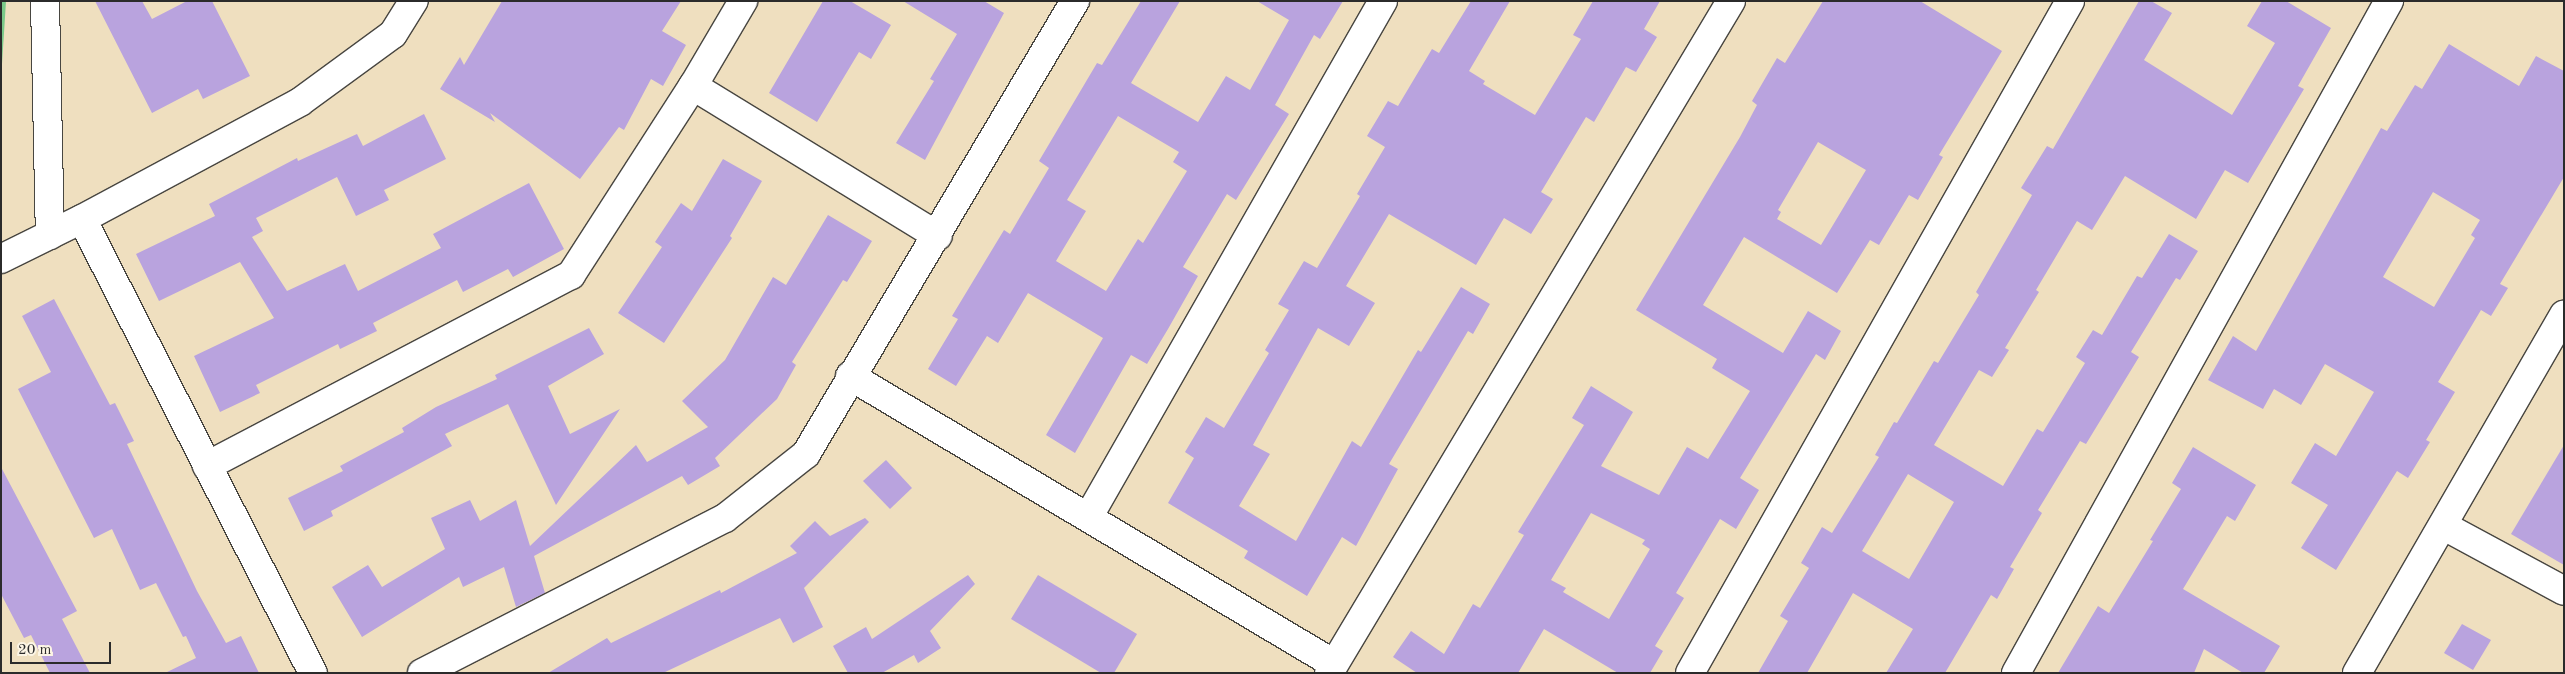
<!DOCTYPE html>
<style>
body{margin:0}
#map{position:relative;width:2565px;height:674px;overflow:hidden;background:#efdfbf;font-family:"Old Standard TT",serif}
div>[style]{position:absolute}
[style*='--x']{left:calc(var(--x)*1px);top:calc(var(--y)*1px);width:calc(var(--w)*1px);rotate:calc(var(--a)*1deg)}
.green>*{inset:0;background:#7ac989}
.building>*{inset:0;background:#b9a3de}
.roads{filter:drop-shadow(1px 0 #484641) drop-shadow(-1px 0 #484641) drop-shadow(0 1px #484641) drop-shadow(0 -1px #484641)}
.minor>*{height:28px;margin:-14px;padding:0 14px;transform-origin:14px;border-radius:14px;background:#fff}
span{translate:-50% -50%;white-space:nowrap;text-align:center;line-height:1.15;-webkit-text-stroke:4px #fcf5e5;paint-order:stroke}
.frame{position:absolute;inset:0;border:2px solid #2b2b2b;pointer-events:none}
.scale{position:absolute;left:10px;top:642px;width:101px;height:22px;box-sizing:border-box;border:2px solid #2b2b2b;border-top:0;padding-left:6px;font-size:15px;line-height:18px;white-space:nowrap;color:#2b2b2b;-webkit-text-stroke:4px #fcf5e5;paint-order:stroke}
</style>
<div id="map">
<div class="green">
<div style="clip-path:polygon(1px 1px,6px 1px,1px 80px)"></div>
</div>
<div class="building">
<div style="clip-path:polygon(95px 1px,142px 1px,152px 19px,187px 1px,212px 1px,250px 76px,203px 99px,198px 89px,152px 113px)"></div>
<div style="clip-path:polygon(502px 1px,681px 1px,662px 31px,686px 45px,663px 86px,651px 79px,624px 130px,619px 127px,580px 179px,490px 113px,495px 122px,440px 89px,460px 57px,464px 65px)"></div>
<div style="clip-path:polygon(823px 1px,850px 1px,891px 25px,871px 59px,859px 52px,817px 122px,769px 93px)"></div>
<div style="clip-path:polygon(903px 1px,984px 1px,1004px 13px,925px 160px,896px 143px,934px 81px,930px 79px,957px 34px)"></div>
<div style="clip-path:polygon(evenodd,1141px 1px,1180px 1px,1131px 83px,1198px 122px,1226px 76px,1250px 90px,1289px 20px,1257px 1px,1343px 1px,1320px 39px,1314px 35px,1275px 105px,1289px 114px,1236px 200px,1227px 194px,1183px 267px,1198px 276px,1168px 329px,1147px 364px,1131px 355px,1075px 453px,1046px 435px,1103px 338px,1028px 293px,998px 343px,987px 336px,956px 386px,928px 369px,958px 319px,952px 316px,1004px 230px,1010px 234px,1049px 168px,1039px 161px,1097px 63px,1102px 65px,1141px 1px,1118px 116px,1179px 152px,1173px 162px,1187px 171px,1143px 243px,1138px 239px,1106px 291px,1056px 261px,1086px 211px,1067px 200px,1118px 116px)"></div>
<div style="clip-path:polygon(1471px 1px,1510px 1px,1469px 71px,1485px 81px,1483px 84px,1535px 115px,1581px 39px,1573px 35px,1593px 1px,1660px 1px,1644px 29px,1657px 37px,1636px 72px,1626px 67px,1594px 122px,1586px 117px,1541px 192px,1553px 199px,1531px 234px,1504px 218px,1476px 265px,1389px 214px,1346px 286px,1375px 303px,1349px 346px,1318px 328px,1253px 445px,1270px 454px,1239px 506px,1296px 541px,1352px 441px,1361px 447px,1418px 350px,1421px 352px,1461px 287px,1490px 304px,1473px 334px,1468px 331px,1389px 464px,1398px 469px,1356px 546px,1342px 537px,1307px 596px,1244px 558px,1248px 551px,1168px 503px,1194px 458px,1185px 452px,1206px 417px,1224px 428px,1269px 353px,1265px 350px,1289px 310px,1278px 304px,1304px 261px,1317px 268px,1360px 196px,1357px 194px,1385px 147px,1367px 136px,1388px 101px,1398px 106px,1432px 49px,1439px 53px)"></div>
<div style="clip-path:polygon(evenodd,1823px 1px,1920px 1px,2002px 51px,1939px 155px,1943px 157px,1918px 200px,1909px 195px,1879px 245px,1870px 240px,1837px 293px,1744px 237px,1703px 305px,1783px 353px,1808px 311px,1841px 331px,1825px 360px,1816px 354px,1740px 478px,1759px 490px,1736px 529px,1720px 519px,1676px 593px,1684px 598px,1655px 646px,1663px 651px,1650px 673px,1618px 673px,1544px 629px,1518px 673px,1417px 673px,1393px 657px,1411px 631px,1444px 654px,1473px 604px,1480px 608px,1524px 535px,1518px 532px,1584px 425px,1572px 418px,1591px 386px,1633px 412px,1601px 466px,1659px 495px,1687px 447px,1708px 459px,1750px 391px,1712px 368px,1717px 359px,1636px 310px,1740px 137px,1757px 105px,1752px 101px,1777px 58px,1785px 63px,1823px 1px,1818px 142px,1866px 170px,1821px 245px,1777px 219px,1781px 212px,1778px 210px,1818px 142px,1823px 1px,1591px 513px,1645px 540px,1642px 544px,1650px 549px,1609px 619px,1563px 592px,1566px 588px,1551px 580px,1591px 513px)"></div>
<div style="clip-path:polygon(evenodd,2139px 1px,2151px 1px,2172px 13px,2144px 60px,2232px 115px,2275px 43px,2247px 26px,2262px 1px,2286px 1px,2331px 28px,2298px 86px,2304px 89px,2248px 183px,2225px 170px,2196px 219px,2125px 176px,2092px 230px,2077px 221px,2036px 290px,2039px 292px,2005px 348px,2009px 350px,1992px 377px,1979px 370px,1934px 445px,2003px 486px,2037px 429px,2043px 432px,2085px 363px,2076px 357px,2093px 330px,2102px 335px,2137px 276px,2142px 278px,2169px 234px,2198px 251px,2180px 280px,2176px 278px,2131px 352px,2139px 357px,2086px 444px,2080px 441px,2038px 510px,2042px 513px,2010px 567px,2014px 569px,1997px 599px,1991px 595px,1945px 673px,1886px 673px,1913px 629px,1853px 593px,1807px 673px,1758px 673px,1788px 621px,1780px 616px,1809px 568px,1801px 563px,1822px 527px,1832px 533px,1879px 457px,1875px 455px,1894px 422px,1897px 423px,1934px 361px,1938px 363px,1979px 295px,1976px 292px,2032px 195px,2021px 188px,2047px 146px,2053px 149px,2139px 1px,1908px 474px,1954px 502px,1909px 579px,1862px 551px,1908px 474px)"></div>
<div style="clip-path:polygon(evenodd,2449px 44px,2519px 86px,2536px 56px,2564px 71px,2564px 177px,2500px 284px,2508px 288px,2491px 316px,2481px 310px,2438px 382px,2455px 392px,2426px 440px,2430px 442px,2408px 478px,2397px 471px,2336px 570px,2301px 548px,2328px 505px,2291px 483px,2315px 443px,2336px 456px,2374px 392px,2325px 364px,2301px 405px,2274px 389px,2263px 409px,2208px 380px,2233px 336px,2256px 351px,2381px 128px,2387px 131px,2415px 85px,2422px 89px,2449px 44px,2433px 192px,2480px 220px,2471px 235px,2475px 238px,2434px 307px,2383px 277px,2433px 192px)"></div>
<div style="clip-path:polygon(424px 114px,446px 159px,384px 190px,389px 200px,356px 216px,337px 177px,256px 218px,263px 231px,252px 237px,287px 291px,345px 264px,358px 291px,441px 248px,433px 234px,529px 183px,564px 249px,513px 277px,508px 269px,463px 292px,457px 280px,373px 323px,377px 331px,340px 349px,338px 344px,256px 385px,260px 393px,220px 412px,194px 356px,274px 318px,240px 262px,159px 301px,136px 254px,215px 216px,209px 204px,297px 158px,298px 161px,357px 134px,363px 146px)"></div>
<div style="clip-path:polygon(723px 159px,762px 181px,730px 236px,732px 238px,664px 343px,618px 313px,662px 247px,655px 242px,681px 203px,692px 211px)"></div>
<div style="clip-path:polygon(828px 215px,872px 241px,847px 282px,843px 280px,792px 362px,796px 365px,777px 399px,715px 458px,720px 466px,688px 485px,682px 476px,534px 556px,545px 593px,516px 607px,504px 567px,463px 587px,459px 577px,362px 637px,332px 587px,368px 565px,382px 587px,445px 549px,431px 518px,470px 500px,480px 521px,516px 500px,530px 546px,636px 445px,647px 462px,708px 427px,682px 401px,725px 360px,773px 277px,786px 285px)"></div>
<div style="clip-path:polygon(54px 299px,110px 405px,115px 403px,134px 441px,127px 444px,197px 591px,226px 643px,241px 636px,259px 673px,165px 673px,196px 658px,186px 636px,183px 637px,156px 583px,140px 590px,112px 529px,94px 538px,18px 389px,51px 372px,22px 316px)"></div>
<div style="clip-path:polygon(589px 328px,604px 354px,548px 386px,570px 434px,620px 409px,556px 505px,508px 404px,445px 434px,452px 446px,331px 511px,333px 516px,304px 531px,288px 498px,343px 471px,340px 466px,404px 432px,402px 428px,436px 407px,497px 379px,495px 375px)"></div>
<div style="clip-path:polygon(2564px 445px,2564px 565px,2511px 534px)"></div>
<div style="clip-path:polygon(2193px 447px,2256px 485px,2235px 521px,2227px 516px,2183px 589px,2280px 646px,2264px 673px,2243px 673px,2204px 649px,2194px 673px,2058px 673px,2098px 606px,2109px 613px,2153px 541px,2150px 540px,2181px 489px,2172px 483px)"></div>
<div style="clip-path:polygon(886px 460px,912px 488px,890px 509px,863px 481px)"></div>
<div style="clip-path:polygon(1px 467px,77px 611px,62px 619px,90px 673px,50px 673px,31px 635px,24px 638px,1px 594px)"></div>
<div style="clip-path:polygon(865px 518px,869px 522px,804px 588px,823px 627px,793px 643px,780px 618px,663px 673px,548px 673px,607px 638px,611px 643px,720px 590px,721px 593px,797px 553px,790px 546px,815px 521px,830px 536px)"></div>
<div style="clip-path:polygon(968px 575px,975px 584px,930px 631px,941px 648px,918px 663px,914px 655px,882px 673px,848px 673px,833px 646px,866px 627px,872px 639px)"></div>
<div style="clip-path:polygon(1038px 575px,1137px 634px,1114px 673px,1101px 673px,1011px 619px)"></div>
<div style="clip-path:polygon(2462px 624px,2491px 640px,2473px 670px,2444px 653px)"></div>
</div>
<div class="roads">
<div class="minor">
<div style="--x:45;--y:1;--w:234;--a:88.8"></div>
<div style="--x:693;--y:86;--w:287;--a:31.5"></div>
<div style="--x:82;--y:219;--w:509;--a:63.03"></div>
<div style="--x:1;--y:259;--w:90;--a:-26.3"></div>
<div style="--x:82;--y:219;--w:247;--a:-28.2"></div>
<div style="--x:300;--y:102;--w:115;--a:-36.2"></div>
<div style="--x:393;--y:34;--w:39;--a:-58"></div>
<div style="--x:850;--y:376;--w:563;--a:30.75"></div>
<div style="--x:207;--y:466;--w:411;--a:-27.7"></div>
<div style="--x:571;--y:275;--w:225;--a:-57.2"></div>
<div style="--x:693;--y:86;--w:99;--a:-59.5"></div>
<div style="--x:1089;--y:516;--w:593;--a:-60.28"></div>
<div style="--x:2444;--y:526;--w:136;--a:28.4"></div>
<div style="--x:422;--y:673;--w:340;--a:-27.1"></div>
<div style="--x:725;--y:518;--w:103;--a:-38.3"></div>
<div style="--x:806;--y:454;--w:527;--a:-59.3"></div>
<div style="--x:1329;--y:673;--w:783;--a:-59.11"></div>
<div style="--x:1690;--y:673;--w:772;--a:-60.51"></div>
<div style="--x:2016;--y:673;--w:769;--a:-60.97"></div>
<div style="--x:2357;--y:673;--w:414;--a:-60"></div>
</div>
</div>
<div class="frame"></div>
<div class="scale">20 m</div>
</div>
